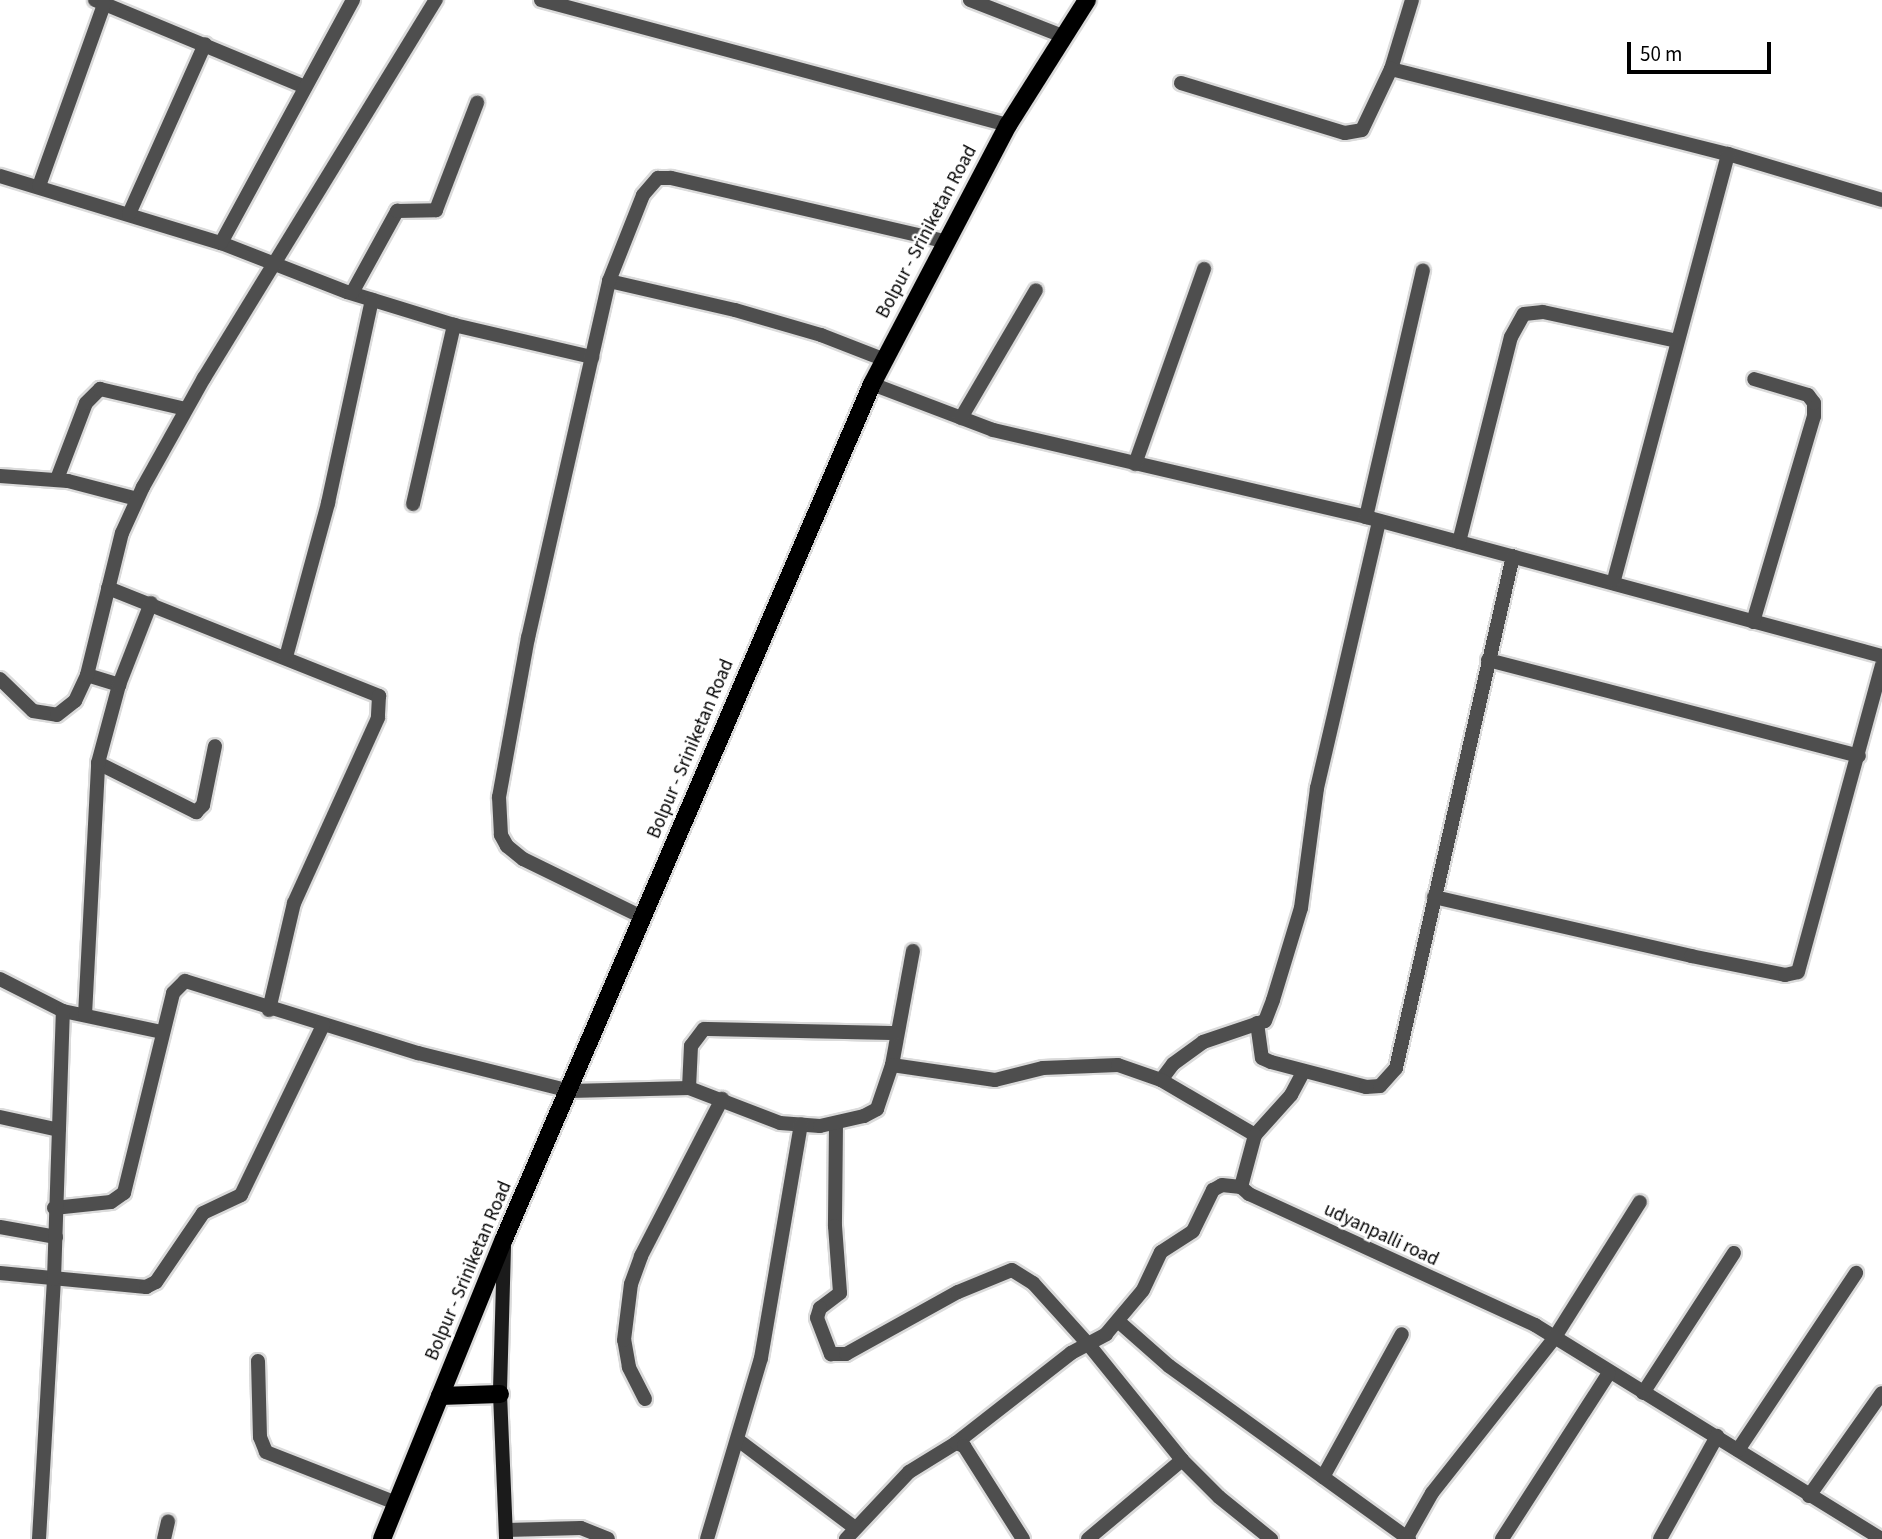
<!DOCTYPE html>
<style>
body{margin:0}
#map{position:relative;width:1882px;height:1539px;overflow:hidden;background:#fff;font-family:"Source Sans 3",sans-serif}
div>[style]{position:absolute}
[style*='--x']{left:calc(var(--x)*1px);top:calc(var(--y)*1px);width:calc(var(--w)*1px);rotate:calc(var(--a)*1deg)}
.roads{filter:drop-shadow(2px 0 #dbdbdb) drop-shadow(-2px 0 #dbdbdb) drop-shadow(0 2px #dbdbdb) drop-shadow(0 -2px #dbdbdb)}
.street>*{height:14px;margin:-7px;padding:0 7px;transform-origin:7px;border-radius:7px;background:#4e4e4e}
.secondary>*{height:14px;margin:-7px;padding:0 7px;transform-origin:7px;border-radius:7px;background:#1b1b1b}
.primary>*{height:18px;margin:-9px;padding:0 9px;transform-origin:9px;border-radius:9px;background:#000}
span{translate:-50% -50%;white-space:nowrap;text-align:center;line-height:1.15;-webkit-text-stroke:5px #fff;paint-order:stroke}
.street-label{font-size:19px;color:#000}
.scale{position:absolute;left:1627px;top:42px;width:144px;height:32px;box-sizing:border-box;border:4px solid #000;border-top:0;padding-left:9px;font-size:21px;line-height:24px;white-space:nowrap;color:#000;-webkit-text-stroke:5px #fff;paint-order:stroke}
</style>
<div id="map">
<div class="roads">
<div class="street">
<div style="--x:95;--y:0;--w:227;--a:22.5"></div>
<div style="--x:541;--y:0;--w:483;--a:15"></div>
<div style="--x:970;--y:0;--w:102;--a:21.3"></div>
<div style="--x:1412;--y:0;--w:72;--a:106.9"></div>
<div style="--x:1391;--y:69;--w:348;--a:14.2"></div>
<div style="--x:1728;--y:154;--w:161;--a:16.6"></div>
<div style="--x:1181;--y:83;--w:171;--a:17"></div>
<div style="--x:1345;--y:133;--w:17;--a:-10"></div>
<div style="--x:1362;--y:130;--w:68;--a:-64.6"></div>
<div style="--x:0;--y:176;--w:231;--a:16.9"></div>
<div style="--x:221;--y:243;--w:135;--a:21.3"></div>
<div style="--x:347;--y:292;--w:112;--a:17.1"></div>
<div style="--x:454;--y:325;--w:142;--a:13.1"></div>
<div style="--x:39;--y:186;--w:193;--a:-70.3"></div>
<div style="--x:129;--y:214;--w:186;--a:-65.9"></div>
<div style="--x:221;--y:243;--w:277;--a:-61.5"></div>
<div style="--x:609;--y:281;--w:129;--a:13"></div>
<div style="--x:735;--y:310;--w:90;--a:16.2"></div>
<div style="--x:821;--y:335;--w:69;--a:21.3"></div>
<div style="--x:352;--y:293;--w:94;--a:-61.2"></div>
<div style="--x:397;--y:211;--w:39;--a:-1"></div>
<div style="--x:436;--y:210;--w:115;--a:-69"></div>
<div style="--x:872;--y:384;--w:129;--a:20.8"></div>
<div style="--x:993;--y:430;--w:383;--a:13.1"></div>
<div style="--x:1366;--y:517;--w:534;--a:15.08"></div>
<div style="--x:961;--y:418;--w:148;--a:-59.6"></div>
<div style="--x:1135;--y:464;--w:207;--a:-70.5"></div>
<div style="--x:0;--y:476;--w:68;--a:4.2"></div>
<div style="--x:68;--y:481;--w:71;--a:14.6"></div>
<div style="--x:57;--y:479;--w:81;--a:-69.1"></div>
<div style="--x:86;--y:403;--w:20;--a:-45"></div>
<div style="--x:100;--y:389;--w:88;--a:13.1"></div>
<div style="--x:413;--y:504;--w:184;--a:-77.1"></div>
<div style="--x:1366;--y:517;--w:253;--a:-77"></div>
<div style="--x:1459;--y:542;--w:211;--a:-75.8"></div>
<div style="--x:1511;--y:337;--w:26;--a:-61"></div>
<div style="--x:1524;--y:314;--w:19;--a:-6"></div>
<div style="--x:1543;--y:312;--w:137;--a:12.2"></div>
<div style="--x:1614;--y:580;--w:441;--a:-75"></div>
<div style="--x:108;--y:588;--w:292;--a:21.7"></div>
<div style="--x:379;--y:696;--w:22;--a:93"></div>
<div style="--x:378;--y:718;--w:203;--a:114.4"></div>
<div style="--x:294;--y:903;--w:110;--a:103.2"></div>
<div style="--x:1753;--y:622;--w:215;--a:-73.5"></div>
<div style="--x:1814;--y:416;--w:13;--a:-90"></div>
<div style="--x:1814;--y:403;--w:10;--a:-127"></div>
<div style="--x:1808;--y:395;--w:56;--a:-163.5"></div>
<div style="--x:286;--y:657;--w:160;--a:-74.7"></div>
<div style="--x:328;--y:503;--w:208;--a:-77.8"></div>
<div style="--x:1488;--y:660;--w:383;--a:14.5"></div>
<div style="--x:87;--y:675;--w:34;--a:17"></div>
<div style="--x:0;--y:679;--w:46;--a:44.1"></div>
<div style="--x:33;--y:711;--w:24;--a:9"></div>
<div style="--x:57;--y:715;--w:23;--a:-38"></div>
<div style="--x:75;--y:701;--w:29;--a:-65"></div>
<div style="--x:87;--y:675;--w:146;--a:-76.2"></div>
<div style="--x:122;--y:533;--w:51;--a:-65.5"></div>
<div style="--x:143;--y:487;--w:125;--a:-60.8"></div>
<div style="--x:204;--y:378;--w:444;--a:-58.5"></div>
<div style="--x:98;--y:763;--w:110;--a:26.6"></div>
<div style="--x:196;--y:812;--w:10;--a:-45"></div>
<div style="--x:203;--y:805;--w:60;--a:-78.5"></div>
<div style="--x:1434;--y:897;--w:264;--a:12.9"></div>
<div style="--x:1691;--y:956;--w:96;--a:11.4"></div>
<div style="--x:1785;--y:975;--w:13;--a:-13"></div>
<div style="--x:1798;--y:972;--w:318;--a:-74.7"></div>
<div style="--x:642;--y:917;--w:132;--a:-154"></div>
<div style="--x:523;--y:859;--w:21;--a:-141"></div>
<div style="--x:507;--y:846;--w:13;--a:-119"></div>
<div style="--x:501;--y:835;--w:38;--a:-93"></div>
<div style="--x:499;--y:797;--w:162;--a:-79.7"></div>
<div style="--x:528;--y:638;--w:366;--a:-77.2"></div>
<div style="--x:609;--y:281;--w:92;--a:-68.4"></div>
<div style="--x:643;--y:195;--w:23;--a:-49"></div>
<div style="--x:658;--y:178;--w:13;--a:0"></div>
<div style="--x:671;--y:178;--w:279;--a:13"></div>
<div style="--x:0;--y:979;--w:71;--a:26.9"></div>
<div style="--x:63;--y:1011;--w:101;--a:12"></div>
<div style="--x:85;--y:1015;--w:252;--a:-87"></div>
<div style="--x:98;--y:763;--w:81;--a:-74.9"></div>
<div style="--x:119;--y:685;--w:88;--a:-68.7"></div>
<div style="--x:1257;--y:1023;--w:35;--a:82"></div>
<div style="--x:1262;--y:1058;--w:10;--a:24"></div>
<div style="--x:1271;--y:1062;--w:98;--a:14.7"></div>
<div style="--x:1366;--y:1087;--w:14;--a:-4"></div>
<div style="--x:1380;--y:1086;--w:24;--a:-48"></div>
<div style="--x:1396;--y:1068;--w:525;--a:-77.13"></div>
<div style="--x:892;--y:1065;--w:116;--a:-79.6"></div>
<div style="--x:1161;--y:1080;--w:20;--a:-53"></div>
<div style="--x:1173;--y:1064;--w:37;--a:-36"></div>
<div style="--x:1203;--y:1042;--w:65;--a:-18.7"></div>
<div style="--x:1265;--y:1021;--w:22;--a:-69"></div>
<div style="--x:1273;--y:1000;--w:96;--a:-73.1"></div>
<div style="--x:1301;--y:908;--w:121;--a:-82.4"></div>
<div style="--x:1317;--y:788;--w:274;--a:-76.9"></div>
<div style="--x:689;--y:1088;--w:42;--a:-87.3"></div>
<div style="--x:691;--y:1046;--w:21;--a:-53"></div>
<div style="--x:704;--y:1029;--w:191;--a:1.2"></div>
<div style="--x:0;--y:1117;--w:60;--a:12.4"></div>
<div style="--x:836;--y:1124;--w:102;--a:90.6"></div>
<div style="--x:835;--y:1226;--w:67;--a:85.7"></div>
<div style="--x:840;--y:1293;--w:25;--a:143"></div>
<div style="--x:820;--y:1308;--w:10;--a:107"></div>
<div style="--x:817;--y:1318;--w:39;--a:69"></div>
<div style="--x:831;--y:1354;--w:15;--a:0"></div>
<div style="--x:846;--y:1354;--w:128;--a:-29"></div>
<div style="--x:958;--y:1292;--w:58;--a:-22.2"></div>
<div style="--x:1012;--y:1270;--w:25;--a:32"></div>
<div style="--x:1033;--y:1283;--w:84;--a:47.9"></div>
<div style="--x:1089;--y:1345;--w:148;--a:51"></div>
<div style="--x:1255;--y:1135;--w:54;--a:-48"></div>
<div style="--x:1291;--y:1095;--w:27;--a:-62"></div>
<div style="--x:54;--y:1208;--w:57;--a:-6"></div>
<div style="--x:111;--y:1202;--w:16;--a:-35"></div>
<div style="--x:124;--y:1193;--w:206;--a:-76.2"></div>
<div style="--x:173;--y:993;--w:17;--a:-45"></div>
<div style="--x:185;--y:981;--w:244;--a:17.2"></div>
<div style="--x:418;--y:1053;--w:157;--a:14"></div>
<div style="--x:570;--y:1091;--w:119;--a:-1.4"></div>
<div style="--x:689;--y:1088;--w:97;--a:21"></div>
<div style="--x:780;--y:1123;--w:40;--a:4.3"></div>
<div style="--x:820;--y:1126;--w:45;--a:-12.8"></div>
<div style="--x:864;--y:1116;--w:15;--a:-28"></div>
<div style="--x:877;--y:1109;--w:46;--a:-71.2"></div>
<div style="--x:892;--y:1065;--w:104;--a:8.3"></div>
<div style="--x:995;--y:1080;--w:49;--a:-14"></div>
<div style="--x:1043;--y:1068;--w:75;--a:-2.3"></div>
<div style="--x:1118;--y:1065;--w:46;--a:19.2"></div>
<div style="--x:1161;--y:1080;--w:109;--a:30.3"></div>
<div style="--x:1255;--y:1135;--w:54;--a:105.1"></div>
<div style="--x:1241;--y:1187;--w:11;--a:41"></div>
<div style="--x:1249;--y:1194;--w:315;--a:24.6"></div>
<div style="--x:1535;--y:1325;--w:408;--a:31.7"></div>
<div style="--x:0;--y:1227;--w:57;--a:10.1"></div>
<div style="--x:0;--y:1273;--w:147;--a:5.5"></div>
<div style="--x:146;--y:1287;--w:11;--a:-27"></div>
<div style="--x:156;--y:1282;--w:83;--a:-55.7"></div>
<div style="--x:203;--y:1213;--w:42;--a:-25.3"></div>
<div style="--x:241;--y:1195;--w:189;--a:-64.2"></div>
<div style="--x:1118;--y:1321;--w:68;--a:41.4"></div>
<div style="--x:1169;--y:1366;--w:296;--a:35.8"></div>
<div style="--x:258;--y:1361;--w:76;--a:88.5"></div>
<div style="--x:260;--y:1437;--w:16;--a:68"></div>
<div style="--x:266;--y:1452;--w:140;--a:21.4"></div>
<div style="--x:1643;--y:1393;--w:167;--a:-57"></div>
<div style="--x:645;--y:1399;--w:36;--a:-117"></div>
<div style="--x:629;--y:1367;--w:27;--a:-100"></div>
<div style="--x:624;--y:1340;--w:56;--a:-82.9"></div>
<div style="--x:631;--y:1284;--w:30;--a:-70"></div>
<div style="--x:641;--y:1256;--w:177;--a:-62.7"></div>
<div style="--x:738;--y:1440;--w:145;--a:36.9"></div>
<div style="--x:956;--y:1443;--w:146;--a:-38"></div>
<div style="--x:1071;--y:1353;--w:40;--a:-28"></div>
<div style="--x:1106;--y:1334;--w:57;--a:-49.9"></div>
<div style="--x:1143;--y:1290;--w:42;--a:-64.7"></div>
<div style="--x:1161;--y:1252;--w:38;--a:-33"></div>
<div style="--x:1193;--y:1231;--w:46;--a:-64"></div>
<div style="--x:1213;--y:1190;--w:10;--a:-29"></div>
<div style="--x:1222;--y:1185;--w:19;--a:6"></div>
<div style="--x:1738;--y:1450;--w:213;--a:-56.3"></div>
<div style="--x:1323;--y:1477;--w:163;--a:-61.1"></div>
<div style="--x:1809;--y:1496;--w:126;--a:-54.7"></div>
<div style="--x:506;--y:1530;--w:75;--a:-1.5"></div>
<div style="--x:581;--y:1528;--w:29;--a:22"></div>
<div style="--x:39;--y:1539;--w:260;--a:-86.7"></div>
<div style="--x:54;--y:1279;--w:268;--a:-88.1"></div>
<div style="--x:164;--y:1539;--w:18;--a:-77"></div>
<div style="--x:707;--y:1539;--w:189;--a:-73.4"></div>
<div style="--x:761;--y:1358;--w:237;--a:-80.3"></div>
<div style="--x:846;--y:1539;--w:92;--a:-46.8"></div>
<div style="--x:909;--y:1472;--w:55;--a:-31.7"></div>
<div style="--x:956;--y:1443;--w:9;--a:21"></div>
<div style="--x:964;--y:1446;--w:110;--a:57.6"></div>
<div style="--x:1088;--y:1539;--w:123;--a:-40"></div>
<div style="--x:1182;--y:1460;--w:52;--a:45"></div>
<div style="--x:1219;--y:1497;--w:67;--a:38.9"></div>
<div style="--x:1406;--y:1539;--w:53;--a:-60.5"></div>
<div style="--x:1432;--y:1493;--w:195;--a:-51.7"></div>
<div style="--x:1553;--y:1340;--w:163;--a:-57.8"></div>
<div style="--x:1502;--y:1539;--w:197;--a:-57.2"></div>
<div style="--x:1660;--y:1539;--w:118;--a:-61"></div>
</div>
<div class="secondary">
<div style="--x:504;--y:1247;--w:147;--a:91.6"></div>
<div style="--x:500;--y:1394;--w:145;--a:87.6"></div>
</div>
<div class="primary">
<div style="--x:440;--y:1396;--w:60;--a:-1.9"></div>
<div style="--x:382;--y:1539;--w:324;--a:-67.9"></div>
<div style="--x:504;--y:1239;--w:931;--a:-66.71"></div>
<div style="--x:872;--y:384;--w:293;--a:-62.3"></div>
<div style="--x:1008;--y:125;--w:148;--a:-57.7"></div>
</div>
</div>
<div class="street-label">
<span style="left:927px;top:232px;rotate:-62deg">Bolpur - Sriniketan Road</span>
<span style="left:691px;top:749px;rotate:-67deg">Bolpur - Sriniketan Road</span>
<span style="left:1381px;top:1235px;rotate:25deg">udyanpalli road</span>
<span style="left:469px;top:1271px;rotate:-67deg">Bolpur - Sriniketan Road</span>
</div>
<div class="scale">50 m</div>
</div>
